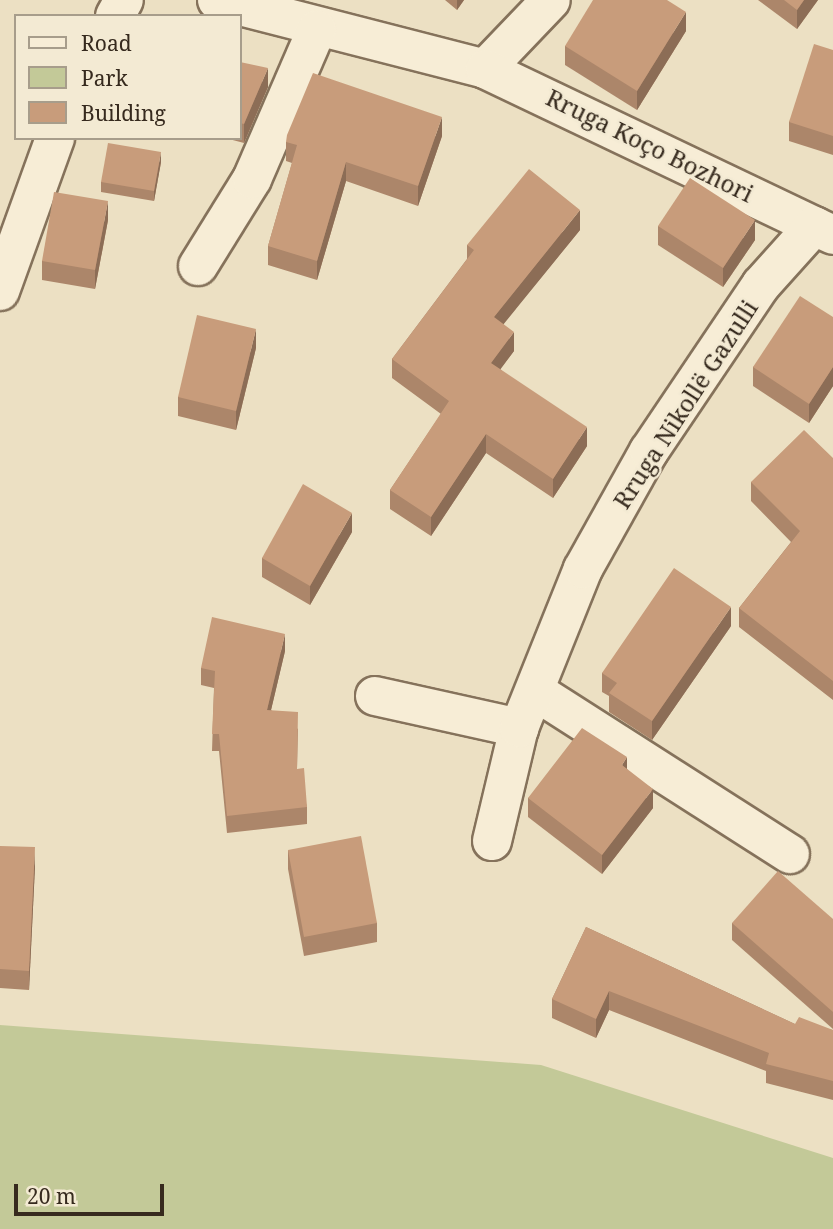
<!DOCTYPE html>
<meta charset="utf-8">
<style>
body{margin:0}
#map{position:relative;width:833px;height:1229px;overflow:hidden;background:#ece0c3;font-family:"Noto Serif",serif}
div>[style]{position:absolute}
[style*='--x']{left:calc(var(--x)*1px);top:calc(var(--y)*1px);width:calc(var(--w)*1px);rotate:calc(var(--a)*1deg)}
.green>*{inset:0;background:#c3c998}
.roads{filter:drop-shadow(2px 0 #85725b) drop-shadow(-2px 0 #85725b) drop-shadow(0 2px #85725b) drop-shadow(0 -2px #85725b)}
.minor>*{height:38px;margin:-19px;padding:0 19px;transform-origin:19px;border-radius:19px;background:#f7edd6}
.wall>*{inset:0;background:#ac866a}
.shaded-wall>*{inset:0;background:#8c6d56}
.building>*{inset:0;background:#c89c7b}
span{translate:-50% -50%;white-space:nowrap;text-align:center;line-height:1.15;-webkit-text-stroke:5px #f3ead3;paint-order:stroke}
.street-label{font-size:24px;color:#362a1e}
.legend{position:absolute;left:14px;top:14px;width:228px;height:126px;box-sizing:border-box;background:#f3ead3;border:2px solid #a79d8b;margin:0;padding:9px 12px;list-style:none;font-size:21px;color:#362a1e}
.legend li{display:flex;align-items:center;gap:14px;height:35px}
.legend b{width:35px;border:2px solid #a79d8b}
.scale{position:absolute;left:14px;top:1184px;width:150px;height:32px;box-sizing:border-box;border:4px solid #362a1e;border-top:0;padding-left:9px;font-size:21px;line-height:24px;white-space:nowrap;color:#362a1e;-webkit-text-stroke:5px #f3ead3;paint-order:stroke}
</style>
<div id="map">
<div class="green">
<div style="clip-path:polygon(0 1025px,541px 1065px,833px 1158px,833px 1229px,0 1229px)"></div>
</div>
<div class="roads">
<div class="minor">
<div style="--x:217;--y:0;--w:277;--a:14.4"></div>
<div style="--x:485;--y:69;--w:95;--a:-46.3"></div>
<div style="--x:115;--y:16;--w:18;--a:-61"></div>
<div style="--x:485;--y:69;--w:365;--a:25.5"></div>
<div style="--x:198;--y:266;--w:102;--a:-58.2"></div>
<div style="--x:252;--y:179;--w:163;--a:-66.6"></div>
<div style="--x:0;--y:291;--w:163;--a:-70.2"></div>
<div style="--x:538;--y:693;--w:299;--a:32.6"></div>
<div style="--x:375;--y:696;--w:148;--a:12.5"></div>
<div style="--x:492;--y:841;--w:116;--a:-76.6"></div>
<div style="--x:519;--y:728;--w:171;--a:-68.1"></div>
<div style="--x:583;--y:569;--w:135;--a:-60.8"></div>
<div style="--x:649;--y:451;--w:200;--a:-56"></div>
<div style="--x:761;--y:285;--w:79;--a:-48.1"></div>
<div style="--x:814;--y:226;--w:21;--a:25"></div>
</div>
</div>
<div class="wall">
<div style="clip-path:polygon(445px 0,464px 0,457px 10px)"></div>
<div style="clip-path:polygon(758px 0,818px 0,797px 29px)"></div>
<div style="clip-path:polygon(686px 31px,637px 110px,565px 65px,565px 46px)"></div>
<div style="clip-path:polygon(833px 50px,833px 155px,789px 141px,789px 122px)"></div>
<div style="clip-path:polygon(240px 62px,268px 87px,244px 143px,225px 138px,240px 138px)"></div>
<div style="clip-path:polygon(442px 136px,418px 206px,346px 181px,317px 280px,268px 265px,268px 246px,292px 163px,286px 161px,286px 142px)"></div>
<div style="clip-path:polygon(161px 162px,154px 201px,101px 192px,101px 182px)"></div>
<div style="clip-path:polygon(108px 220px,95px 289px,42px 280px,42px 261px)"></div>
<div style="clip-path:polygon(658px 226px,755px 240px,723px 287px,658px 245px)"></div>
<div style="clip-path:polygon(580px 230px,503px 324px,514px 351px,500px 369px,587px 446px,553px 498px,486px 453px,431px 536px,390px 509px,390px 490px,441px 414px,392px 378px,392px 359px,467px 259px,467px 245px)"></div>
<div style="clip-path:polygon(833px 317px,833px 386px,809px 423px,753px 386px,753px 367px)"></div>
<div style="clip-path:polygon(256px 348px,236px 430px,178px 416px,178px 397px)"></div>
<div style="clip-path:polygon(833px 458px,833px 700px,739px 627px,739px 608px,791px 542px,751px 501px,751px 482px)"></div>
<div style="clip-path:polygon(352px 532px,310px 605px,262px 577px,262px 558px)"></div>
<div style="clip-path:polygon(731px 626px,652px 740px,609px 712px,609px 696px,602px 692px,602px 673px)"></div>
<div style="clip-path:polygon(285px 651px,271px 710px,298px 729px,297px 769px,307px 807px,307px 824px,227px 833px,219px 751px,212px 751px,214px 688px,201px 685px,201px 668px)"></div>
<div style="clip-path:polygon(627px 769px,653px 808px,602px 874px,528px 817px,528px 798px)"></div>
<div style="clip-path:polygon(0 846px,35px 866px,29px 990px,0 988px)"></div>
<div style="clip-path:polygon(288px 850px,377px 923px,377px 942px,304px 956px,288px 869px)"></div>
<div style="clip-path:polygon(833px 919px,833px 1029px,732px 940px,732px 923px)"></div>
<div style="clip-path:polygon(586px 927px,795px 1024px,833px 1030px,833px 1100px,766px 1083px,766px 1071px,609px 1010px,596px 1038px,552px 1018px,552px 999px)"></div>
</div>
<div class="shaded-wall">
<div style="clip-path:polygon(457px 0,464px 0,457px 10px)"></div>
<div style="clip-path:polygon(804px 0,818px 0,797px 29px,797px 10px)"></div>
<div style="clip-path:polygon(686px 12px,686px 31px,637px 110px,637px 91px)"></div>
<div style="clip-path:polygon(268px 68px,268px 87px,244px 143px,244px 124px)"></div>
<div style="clip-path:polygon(442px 117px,442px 136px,418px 206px,418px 186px)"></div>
<div style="clip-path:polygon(161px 152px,161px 162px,154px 201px,154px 191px)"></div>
<div style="clip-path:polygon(346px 162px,346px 181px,317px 280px,317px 261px)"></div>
<div style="clip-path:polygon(108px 201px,108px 220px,95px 289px,95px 270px)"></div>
<div style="clip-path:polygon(580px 210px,580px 230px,494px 336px,494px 317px)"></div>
<div style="clip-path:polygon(755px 220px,755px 240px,723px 287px,723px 268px)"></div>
<div style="clip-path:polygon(256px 329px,256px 348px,236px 430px,236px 411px)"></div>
<div style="clip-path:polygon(514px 332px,514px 351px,491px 382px,491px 363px)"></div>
<div style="clip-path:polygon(833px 367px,833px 386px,809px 423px,809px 404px)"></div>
<div style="clip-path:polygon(587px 427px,587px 446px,553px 498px,553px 479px)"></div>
<div style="clip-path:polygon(486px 434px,486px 453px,431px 536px,431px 517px)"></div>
<div style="clip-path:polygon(352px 513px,352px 532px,310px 605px,310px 586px)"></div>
<div style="clip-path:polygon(731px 607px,731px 626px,652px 740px,652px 721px)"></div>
<div style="clip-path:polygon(285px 634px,285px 651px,267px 727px,267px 710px)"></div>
<div style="clip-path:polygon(627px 757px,627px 776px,622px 765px)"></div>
<div style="clip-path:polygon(653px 789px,653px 808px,602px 874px,602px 855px)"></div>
<div style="clip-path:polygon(35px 847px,35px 866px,29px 990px,29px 971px)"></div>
<div style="clip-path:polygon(609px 991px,609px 1010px,596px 1038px,596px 1019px)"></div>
</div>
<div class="building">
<div style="clip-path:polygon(593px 0,667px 0,686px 12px,637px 91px,565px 46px)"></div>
<div style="clip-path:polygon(784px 0,804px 0,797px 10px)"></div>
<div style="clip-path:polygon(814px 44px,833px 50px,833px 136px,789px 122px)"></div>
<div style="clip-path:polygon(240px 62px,268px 68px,244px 124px,240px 123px)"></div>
<div style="clip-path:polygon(313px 73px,442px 117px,418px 186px,346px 162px,317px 261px,268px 246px,297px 145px,286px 142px,287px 135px)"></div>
<div style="clip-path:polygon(108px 143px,161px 152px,154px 191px,101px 182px)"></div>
<div style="clip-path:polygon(529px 169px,580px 210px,494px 317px,514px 332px,491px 363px,587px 427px,553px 479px,486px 434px,431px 517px,390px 490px,449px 401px,392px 359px,474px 250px,467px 245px)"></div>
<div style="clip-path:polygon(690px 178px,755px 220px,723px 268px,658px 226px)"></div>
<div style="clip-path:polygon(54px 192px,108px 201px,95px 270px,42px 261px)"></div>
<div style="clip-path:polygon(800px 296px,833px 317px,833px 367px,809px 404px,753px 367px)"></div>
<div style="clip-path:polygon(197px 315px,256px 329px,236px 411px,178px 397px)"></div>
<div style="clip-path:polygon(804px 430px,833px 458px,833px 681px,739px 608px,800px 531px,751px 482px)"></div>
<div style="clip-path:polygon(303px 484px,352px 513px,310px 586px,262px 558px)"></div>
<div style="clip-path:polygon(674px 568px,731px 607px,652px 721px,609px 693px,617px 683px,602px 673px)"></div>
<div style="clip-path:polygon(212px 617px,285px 634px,267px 710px,298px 712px,297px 769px,304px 768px,307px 807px,227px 816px,219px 734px,212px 734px,215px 671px,201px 668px)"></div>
<div style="clip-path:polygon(582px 728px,627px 757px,622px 765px,653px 789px,602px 855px,528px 798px)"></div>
<div style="clip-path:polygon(361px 836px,377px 923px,304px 937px,288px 850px)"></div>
<div style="clip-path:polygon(0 846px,35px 847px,29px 971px,0 969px)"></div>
<div style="clip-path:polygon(778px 871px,833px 919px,833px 1012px,732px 923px)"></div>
<div style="clip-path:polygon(586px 927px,795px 1024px,799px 1017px,833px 1030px,833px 1081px,766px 1064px,769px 1053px,609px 991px,596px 1019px,552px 999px)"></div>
</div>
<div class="street-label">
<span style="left:650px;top:145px;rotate:26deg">Rruga Koço Bozhori</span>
<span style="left:685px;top:404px;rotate:-57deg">Rruga Nikollë Gazulli</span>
</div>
<ul class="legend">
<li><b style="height:9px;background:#f7edd6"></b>Road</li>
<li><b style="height:19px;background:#c3c998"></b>Park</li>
<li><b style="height:19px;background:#c89c7b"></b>Building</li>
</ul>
<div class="scale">20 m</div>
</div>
